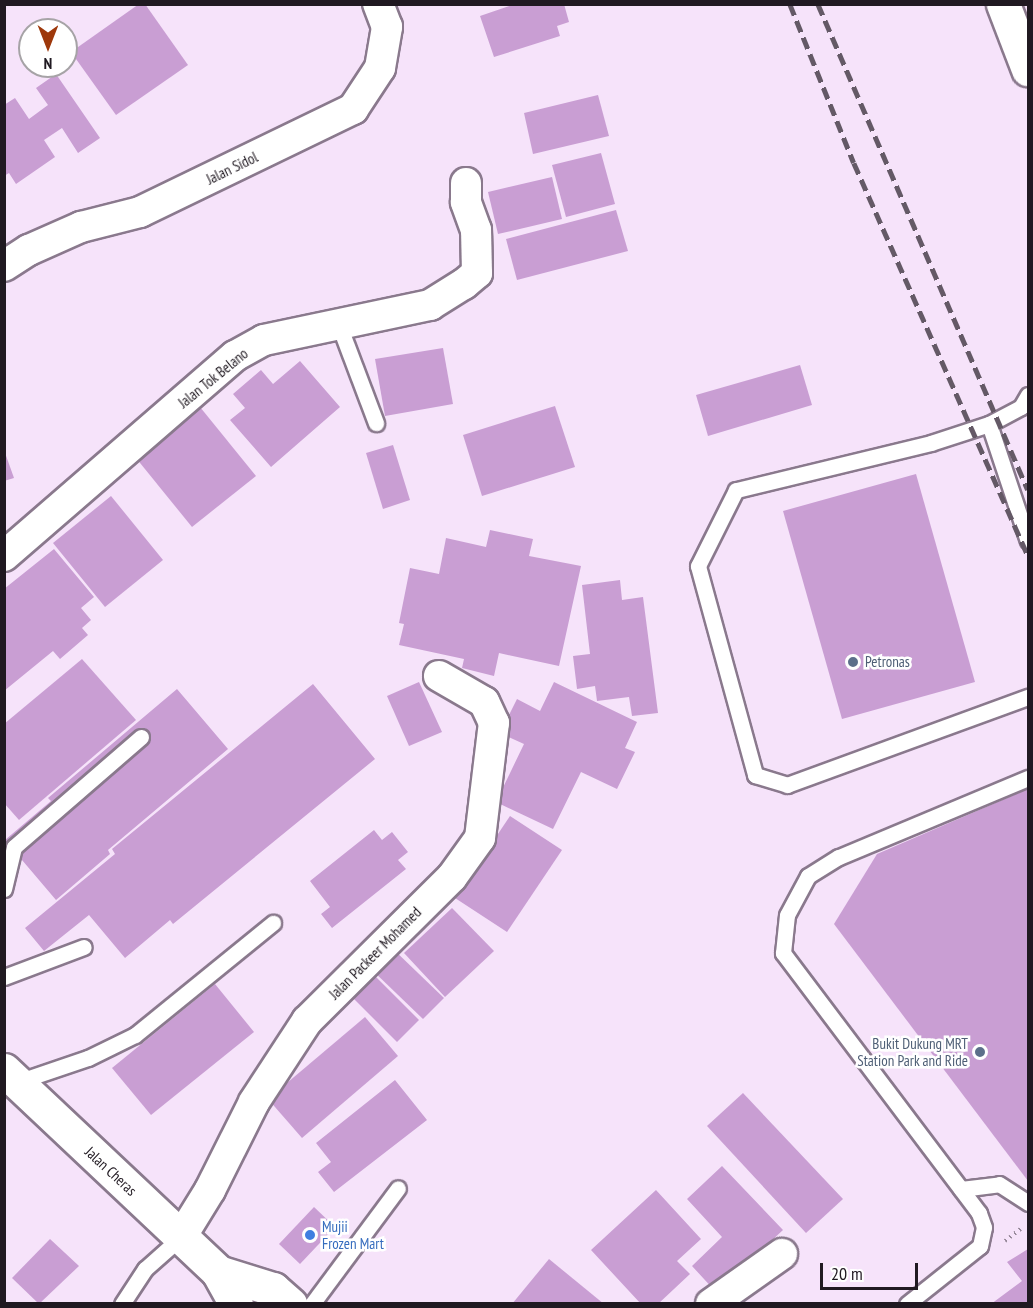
<!DOCTYPE html>
<style>
body{margin:0}
#map{position:relative;width:1033px;height:1308px;overflow:hidden;background:#f6e3fa;font-family:"PT Sans Narrow",sans-serif}
div>[style]{position:absolute}
[style*='--x']{left:calc(var(--x)*1px);top:calc(var(--y)*1px);width:calc(var(--w)*1px);rotate:calc(var(--a)*1deg)}
.building>*{inset:0;background:#c99ed3}
.path>*{height:4px;margin-top:-2px;transform-origin:0;background:repeating-linear-gradient(90deg,#988a9b 0 1.5px,transparent 0 6px)}
.roads{filter:drop-shadow(2px 0 #8a798d) drop-shadow(-2px 0 #8a798d) drop-shadow(0 2px #8a798d) drop-shadow(0 -2px #8a798d)}
.lane>*{height:15px;margin:-7.5px;padding:0 7.5px;transform-origin:7.5px;border-radius:7.5px;background:#fff}
.street>*{height:30px;margin:-15px;padding:0 15px;transform-origin:15px;border-radius:15px;background:#fff}
.primary>*{height:33px;margin:-16.5px;padding:0 16.5px;transform-origin:16.5px;border-radius:16.5px;background:#fff}
.highway>*{height:33px;margin:-16.5px;padding:0 16.5px;transform-origin:16.5px;border-radius:16.5px;background:#fff}
.rail>*{height:4.5px;margin-top:-2.25px;transform-origin:0;background:repeating-linear-gradient(90deg,#645966 0 12px,transparent 0 18px)}
.dots>*{width:16px;height:16px;translate:-50% -50%;box-sizing:border-box;border:3px solid #fff;border-radius:50%}
span{translate:-50% -50%;white-space:nowrap;text-align:center;line-height:1.15;-webkit-text-stroke:5px #fff;paint-order:stroke}
.street-label{font-size:15px;color:#201921}
.service-label{font-size:15px;color:#4e5e75}
.left{translate:0 -50%;text-align:left}
.right{translate:-100% -50%;text-align:right}
.shop-label{font-size:15px;color:#366cbe}
.frame{position:absolute;inset:0;border:6px solid #201921;pointer-events:none}
.north{position:absolute;left:18px;top:18px;width:60px;height:60px;box-sizing:border-box;background:#fff;border:2px solid #a6a3a6;border-radius:50%;rotate:180deg;font-size:16px;font-weight:700;line-height:24px;text-align:center;color:#201921}
.north::after{content:'';display:block;margin:auto;width:21px;height:27px;background:#9e380b;clip-path:polygon(50% 0,100% 100%,50% 72%,0 100%)}
.scale{position:absolute;left:820px;top:1263px;width:98px;height:27px;box-sizing:border-box;border:3px solid #201921;border-top:0;padding-left:8px;font-size:18px;line-height:21px;white-space:nowrap;color:#201921;-webkit-text-stroke:4px #fff;paint-order:stroke}
</style>
<div id="map">
<div class="building">
<div style="clip-path:polygon(139px 4px,145px 4px,188px 65px,116px 115px,71px 52px)"></div>
<div style="clip-path:polygon(515px 4px,564px 4px,569px 22px,557px 26px,560px 36px,494px 57px,480px 16px)"></div>
<div style="clip-path:polygon(56px 74px,100px 138px,78px 153px,62px 128px,44px 140px,55px 157px,16px 184px,9px 173px,4px 176px,4px 105px,15px 98px,29px 119px,48px 105px,36px 88px)"></div>
<div style="clip-path:polygon(598px 95px,609px 136px,533px 154px,524px 113px)"></div>
<div style="clip-path:polygon(601px 153px,615px 204px,566px 217px,552px 165px)"></div>
<div style="clip-path:polygon(552px 177px,562px 219px,498px 234px,488px 192px)"></div>
<div style="clip-path:polygon(616px 210px,628px 251px,517px 280px,506px 239px)"></div>
<div style="clip-path:polygon(443px 348px,453px 404px,385px 416px,375px 359px)"></div>
<div style="clip-path:polygon(300px 361px,340px 407px,271px 467px,230px 420px,245px 408px,233px 394px,261px 370px,273px 384px)"></div>
<div style="clip-path:polygon(800px 365px,812px 405px,708px 436px,696px 395px)"></div>
<div style="clip-path:polygon(555px 406px,575px 467px,482px 496px,463px 435px)"></div>
<div style="clip-path:polygon(200px 407px,256px 476px,192px 527px,136px 458px)"></div>
<div style="clip-path:polygon(393px 445px,410px 500px,383px 509px,366px 453px)"></div>
<div style="clip-path:polygon(4px 450px,14px 478px,4px 481px)"></div>
<div style="clip-path:polygon(916px 474px,975px 682px,842px 719px,783px 511px)"></div>
<div style="clip-path:polygon(111px 496px,163px 560px,105px 607px,53px 543px)"></div>
<div style="clip-path:polygon(490px 530px,533px 539px,529px 556px,581px 566px,559px 666px,499px 653px,494px 676px,462px 668px,464px 659px,399px 645px,404px 624px,399px 623px,410px 568px,439px 574px,446px 538px,486px 547px)"></div>
<div style="clip-path:polygon(54px 549px,94px 597px,81px 608px,91px 620px,82px 628px,88px 635px,60px 659px,53px 651px,4px 691px,4px 589px)"></div>
<div style="clip-path:polygon(620px 580px,622px 600px,643px 597px,658px 713px,632px 716px,629px 697px,597px 701px,595px 686px,577px 689px,573px 656px,590px 654px,582px 585px)"></div>
<div style="clip-path:polygon(82px 659px,136px 720px,19px 820px,4px 803px,4px 724px)"></div>
<div style="clip-path:polygon(419px 682px,442px 732px,409px 746px,387px 696px)"></div>
<div style="clip-path:polygon(554px 682px,637px 722px,625px 748px,635px 752px,617px 789px,581px 772px,553px 829px,496px 802px,524px 744px,500px 733px,517px 699px,540px 711px)"></div>
<div style="clip-path:polygon(313px 684px,375px 759px,173px 924px,170px 920px,125px 958px,89px 915px,44px 951px,25px 928px,115px 854px,112px 849px)"></div>
<div style="clip-path:polygon(177px 689px,228px 749px,108px 850px,110px 854px,56px 900px,5px 840px,51px 801px,48px 798px)"></div>
<div style="clip-path:polygon(1028px 789px,1028px 1181px,834px 924px,877px 854px)"></div>
<div style="clip-path:polygon(510px 816px,562px 850px,507px 932px,455px 898px)"></div>
<div style="clip-path:polygon(374px 830px,382px 840px,392px 832px,408px 852px,398px 860px,406px 869px,332px 928px,321px 914px,330px 907px,310px 881px)"></div>
<div style="clip-path:polygon(452px 908px,494px 951px,445px 997px,404px 953px)"></div>
<div style="clip-path:polygon(391px 947px,444px 998px,423px 1019px,370px 968px)"></div>
<div style="clip-path:polygon(366px 967px,419px 1020px,397px 1042px,344px 989px)"></div>
<div style="clip-path:polygon(215px 984px,254px 1032px,151px 1115px,112px 1068px)"></div>
<div style="clip-path:polygon(365px 1017px,398px 1056px,302px 1138px,268px 1099px)"></div>
<div style="clip-path:polygon(395px 1080px,427px 1120px,334px 1192px,318px 1172px,331px 1162px,316px 1143px)"></div>
<div style="clip-path:polygon(743px 1093px,843px 1199px,806px 1233px,707px 1126px)"></div>
<div style="clip-path:polygon(722px 1166px,783px 1230px,716px 1292px,692px 1266px,722px 1237px,687px 1199px)"></div>
<div style="clip-path:polygon(656px 1190px,701px 1239px,677px 1261px,690px 1274px,658px 1304px,641px 1304px,591px 1250px)"></div>
<div style="clip-path:polygon(314px 1207px,335px 1227px,300px 1264px,279px 1244px)"></div>
<div style="clip-path:polygon(50px 1239px,79px 1266px,39px 1304px,12px 1278px)"></div>
<div style="clip-path:polygon(1028px 1249px,1028px 1304px,991px 1304px,1022px 1281px,1007px 1262px)"></div>
<div style="clip-path:polygon(549px 1259px,604px 1304px,512px 1304px)"></div>
</div>
<div class="path">
<div style="--x:1005;--y:1241;--w:23;--a:-38"></div>
</div>
<div class="roads">
<div class="lane">
<div style="--x:339;--y:325;--w:105;--a:69.3"></div>
<div style="--x:1028;--y:395;--w:14;--a:120"></div>
<div style="--x:1021;--y:407;--w:36;--a:152"></div>
<div style="--x:989;--y:424;--w:123;--a:71.6"></div>
<div style="--x:989;--y:424;--w:61;--a:161.9"></div>
<div style="--x:931;--y:443;--w:201;--a:166.4"></div>
<div style="--x:736;--y:490;--w:85;--a:116.6"></div>
<div style="--x:698;--y:566;--w:217;--a:74.7"></div>
<div style="--x:755;--y:775;--w:34;--a:17"></div>
<div style="--x:787;--y:785;--w:257;--a:-20.1"></div>
<div style="--x:4;--y:889;--w:43;--a:-76.6"></div>
<div style="--x:14;--y:847;--w:168;--a:-40.9"></div>
<div style="--x:4;--y:977;--w:85;--a:-20.6"></div>
<div style="--x:17;--y:1082;--w:75;--a:-18.7"></div>
<div style="--x:88;--y:1058;--w:52;--a:-26.1"></div>
<div style="--x:135;--y:1035;--w:178;--a:-39.1"></div>
<div style="--x:961;--y:1189;--w:38;--a:-7"></div>
<div style="--x:999;--y:1184;--w:35;--a:33"></div>
<div style="--x:122;--y:1304;--w:42;--a:-56.7"></div>
<div style="--x:145;--y:1269;--w:48;--a:-41.6"></div>
<div style="--x:312;--y:1304;--w:144;--a:-53.4"></div>
<div style="--x:907;--y:1304;--w:93;--a:-38.5"></div>
<div style="--x:980;--y:1246;--w:19;--a:-78"></div>
<div style="--x:984;--y:1227;--w:15;--a:-110"></div>
<div style="--x:979;--y:1213;--w:326;--a:-127"></div>
<div style="--x:783;--y:953;--w:38;--a:-84"></div>
<div style="--x:787;--y:915;--w:44;--a:-61.7"></div>
<div style="--x:808;--y:876;--w:36;--a:-32"></div>
<div style="--x:839;--y:857;--w:205;--a:-22.7"></div>
</div>
<div class="street">
<div style="--x:4;--y:266;--w:30;--a:-33"></div>
<div style="--x:29;--y:250;--w:57;--a:-23.9"></div>
<div style="--x:81;--y:227;--w:61;--a:-14.3"></div>
<div style="--x:140;--y:212;--w:237;--a:-25.8"></div>
<div style="--x:353;--y:109;--w:49;--a:-56.6"></div>
<div style="--x:380;--y:68;--w:42;--a:-80.3"></div>
<div style="--x:387;--y:27;--w:25;--a:-111"></div>
<div style="--x:4;--y:556;--w:306;--a:-40.9"></div>
<div style="--x:235;--y:356;--w:33;--a:-29"></div>
<div style="--x:264;--y:340;--w:170;--a:-11.9"></div>
<div style="--x:430;--y:305;--w:40;--a:-32"></div>
<div style="--x:464;--y:284;--w:17;--a:-40"></div>
<div style="--x:477;--y:273;--w:43;--a:-91.3"></div>
<div style="--x:476;--y:230;--w:30;--a:-110"></div>
<div style="--x:466;--y:202;--w:19;--a:-90"></div>
<div style="--x:181;--y:1237;--w:55;--a:-58.3"></div>
<div style="--x:210;--y:1190;--w:98;--a:-63.4"></div>
<div style="--x:254;--y:1102;--w:97;--a:-56.8"></div>
<div style="--x:307;--y:1021;--w:204;--a:-44.8"></div>
<div style="--x:452;--y:877;--w:48;--a:-54.3"></div>
<div style="--x:480;--y:838;--w:116;--a:-83.1"></div>
<div style="--x:494;--y:723;--w:23;--a:-115"></div>
<div style="--x:484;--y:702;--w:52;--a:-150"></div>
<div style="--x:711;--y:1304;--w:87;--a:-35.2"></div>
</div>
<div class="primary">
<div style="--x:4;--y:1070;--w:294;--a:43.3"></div>
<div style="--x:218;--y:1272;--w:37;--a:61"></div>
<div style="--x:218;--y:1272;--w:58;--a:17.2"></div>
<div style="--x:273;--y:1289;--w:23;--a:41"></div>
</div>
<div class="highway">
<div style="--x:1003;--y:4;--w:70;--a:69"></div>
</div>
</div>
<div class="rail">
<div style="--x:790;--y:4;--w:171;--a:68.1"></div>
<div style="--x:854;--y:163;--w:430;--a:66.1"></div>
<div style="--x:818;--y:4;--w:529;--a:66.63"></div>
</div>
<div class="dots">
<div style="left:853px;top:662px;background:#5c6f8a"></div>
<div style="left:980px;top:1052px;background:#5c6f8a"></div>
<div style="left:310px;top:1235px;background:#3f7fe0"></div>
</div>
<div class="street-label">
<span style="left:232px;top:168px;rotate:-26deg">Jalan Sidol</span>
<span style="left:213px;top:378px;rotate:-39deg">Jalan Tok Belano</span>
<span style="left:375px;top:953px;rotate:-45deg">Jalan Packeer Mohamed</span>
<span style="left:111px;top:1171px;rotate:43deg">Jalan Cheras</span>
</div>
<div class="service-label">
<span class="left" style="left:865px;top:662px">Petronas</span>
<span class="right" style="left:968px;top:1052px">Bukit Dukung MRT<br>Station Park and Ride</span>
</div>
<div class="shop-label">
<span class="left" style="left:322px;top:1235px">Mujii<br>Frozen Mart</span>
</div>
<div class="frame"></div>
<div class="north">N</div>
<div class="scale">20 m</div>
</div>
